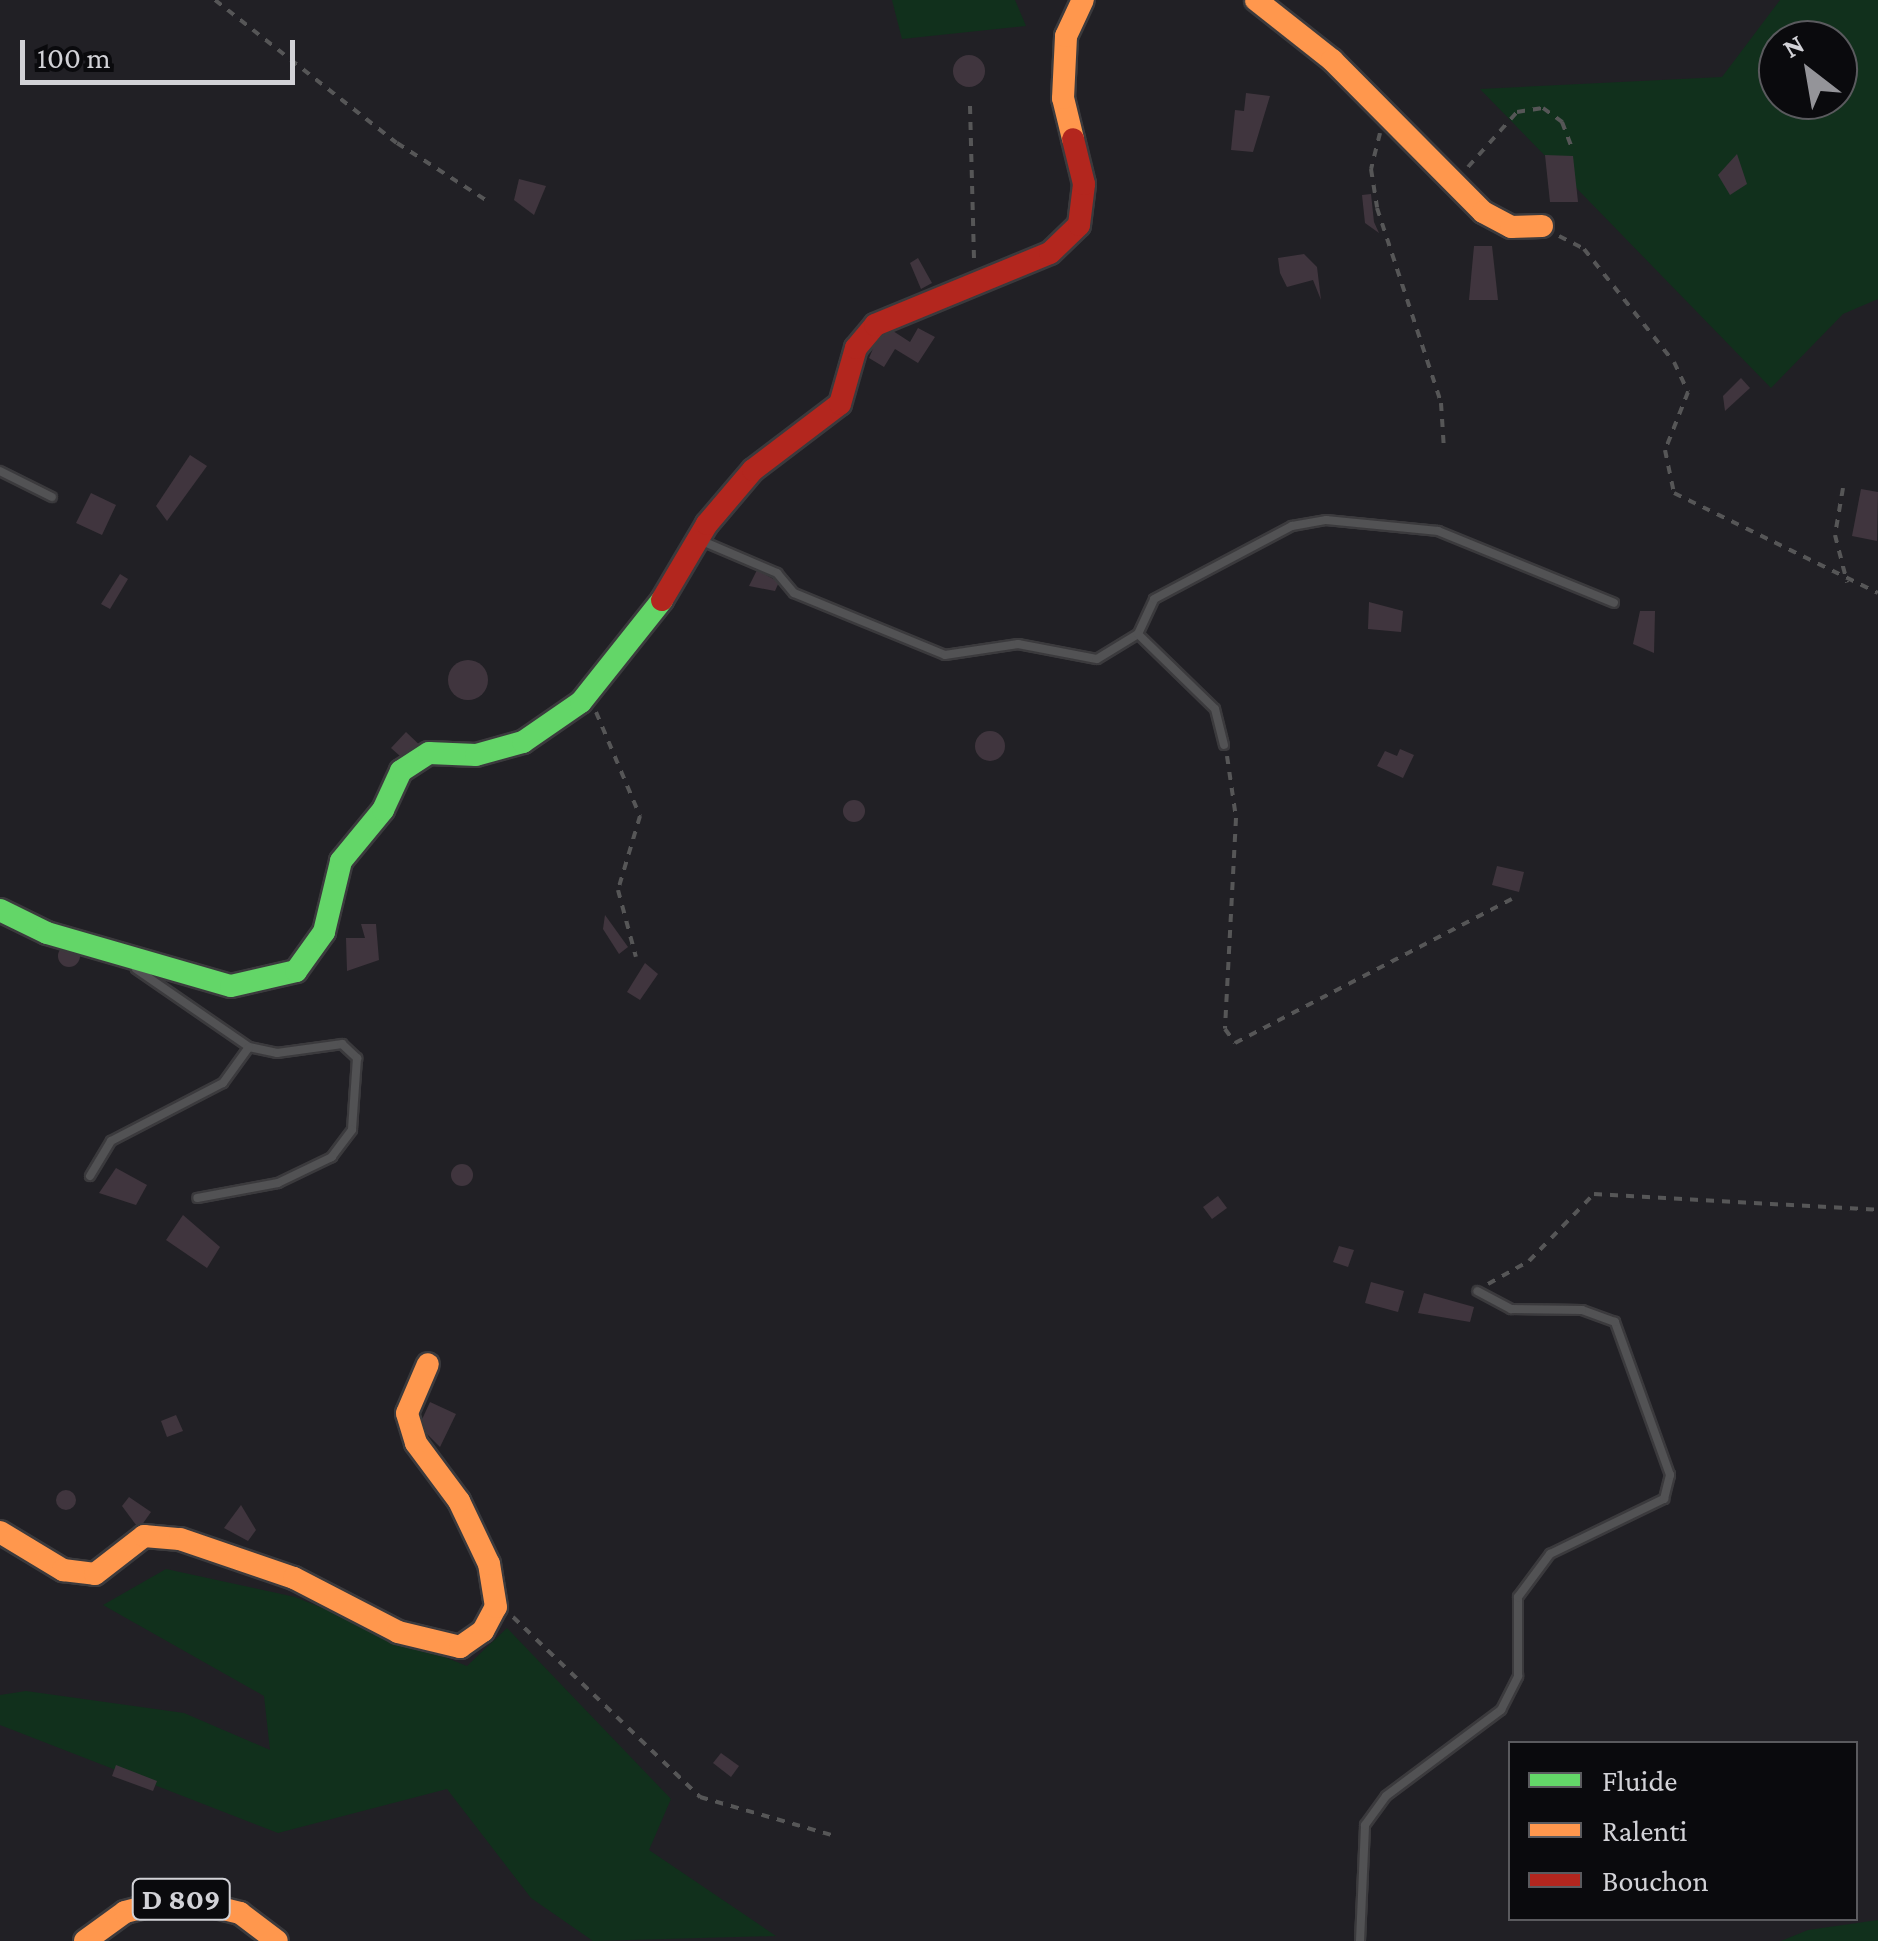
<!DOCTYPE html>
<style>
body{margin:0}
#map{position:relative;width:1878px;height:1941px;overflow:hidden;background:#212025;font-family:"Crimson Pro",serif}
div>[style]{position:absolute}
[style*='--x']{left:calc(var(--x)*1px);top:calc(var(--y)*1px);width:calc(var(--w)*1px);rotate:calc(var(--a)*1deg)}
.green>*{inset:0;background:#11301c}
.building>*{inset:0;background:#40353e}
.round{border-radius:50%}
.path>*{height:4px;margin-top:-2px;transform-origin:0;background:repeating-linear-gradient(90deg,#565657 0 8px,transparent 0 16px)}
.roads{filter:drop-shadow(2px 0 #3b3a3d) drop-shadow(-2px 0 #3b3a3d) drop-shadow(0 2px #3b3a3d) drop-shadow(0 -2px #3b3a3d)}
.lane>*{height:8px;margin:-4px;padding:0 4px;transform-origin:4px;border-radius:4px;background:#525254}
.fast>*{height:22px;margin:-11px;padding:0 11px;transform-origin:11px;border-radius:11px;background:#63d668}
.slow>*{height:22px;margin:-11px;padding:0 11px;transform-origin:11px;border-radius:11px;background:#ff974d}
.jam>*{height:22px;margin:-11px;padding:0 11px;transform-origin:11px;border-radius:11px;background:#b3261e}
span{translate:-50% -50%;white-space:nowrap;text-align:center;line-height:1.15;-webkit-text-stroke:10px #0a0a0d;paint-order:stroke}
.shield-label span{padding:2px 8px;background:#0a0a0d;border:2px solid;border-radius:8px;-webkit-text-stroke-width:0}
.shield-label{font-size:30px;color:#d2d2d7;font-weight:700}
.legend{position:absolute;left:1508px;top:1741px;width:350px;height:180px;box-sizing:border-box;background:#0a0a0d;border:2px solid #5a5a5e;margin:0;padding:12px 18px;list-style:none;font-size:30px;color:#d2d2d7}
.legend li{display:flex;align-items:center;gap:20px;height:50px}
.legend b{width:50px;border:2px solid #5a5a5e}
.north{position:absolute;left:1758px;top:20px;width:100px;height:100px;box-sizing:border-box;background:#0a0a0d;border:2px solid #5a5a5e;border-radius:50%;rotate:329deg;font-size:28px;font-weight:700;line-height:40px;text-align:center;color:#d2d2d7}
.north::after{content:'';display:block;margin:auto;width:35px;height:45px;background:#949499;clip-path:polygon(50% 0,100% 100%,50% 72%,0 100%)}
.scale{position:absolute;left:20px;top:40px;width:275px;height:45px;box-sizing:border-box;border:5px solid #d2d2d7;border-top:0;padding-left:12px;font-size:30px;line-height:35px;white-space:nowrap;color:#d2d2d7;-webkit-text-stroke:8px #0a0a0d;paint-order:stroke}
</style>
<div id="map">
<div class="green">
<div style="clip-path:polygon(892px 0,1015px 0,1026px 26px,902px 39px)"></div>
<div style="clip-path:polygon(evenodd,1780px 0,1878px 0,1878px 299px,1843px 314px,1771px 388px,1480px 89px,1722px 77px,1780px 0,1778px 40px,1838px 40px,1838px 100px,1778px 100px,1778px 40px)"></div>
<div style="clip-path:polygon(166px 1569px,295px 1597px,467px 1666px,507px 1628px,671px 1799px,649px 1850px,776px 1936px,593px 1941px,531px 1898px,447px 1789px,278px 1833px,0 1725px,0 1695px,26px 1691px,184px 1713px,270px 1750px,264px 1696px,103px 1605px)"></div>
<div style="clip-path:polygon(1878px 1920px,1878px 1941px,1781px 1941px,1808px 1930px)"></div>
</div>
<div class="building">
<div class="round" style="left:953px;top:55px;width:32px;height:32px"></div>
<div style="clip-path:polygon(1246px 93px,1270px 96px,1253px 152px,1231px 150px,1235px 110px,1244px 111px)"></div>
<div style="clip-path:polygon(1737px 154px,1747px 184px,1730px 195px,1718px 175px)"></div>
<div style="clip-path:polygon(1545px 155px,1573px 156px,1578px 202px,1550px 202px)"></div>
<div style="clip-path:polygon(519px 179px,546px 186px,534px 215px,514px 200px)"></div>
<div style="clip-path:polygon(1371px 194px,1374px 222px,1379px 233px,1365px 223px,1362px 195px)"></div>
<div style="clip-path:polygon(1474px 246px,1492px 246px,1498px 300px,1469px 300px)"></div>
<div style="clip-path:polygon(1304px 254px,1317px 267px,1321px 300px,1313px 280px,1287px 287px,1280px 273px,1278px 258px)"></div>
<div style="clip-path:polygon(918px 258px,932px 283px,921px 289px,910px 263px)"></div>
<div style="clip-path:polygon(918px 328px,935px 337px,918px 363px,895px 349px,884px 367px,869px 358px,878px 337px,893px 331px,910px 342px)"></div>
<div style="clip-path:polygon(1741px 378px,1750px 388px,1725px 411px,1723px 396px)"></div>
<div style="clip-path:polygon(190px 455px,207px 466px,167px 521px,156px 506px)"></div>
<div style="clip-path:polygon(1861px 489px,1878px 492px,1877px 541px,1852px 536px)"></div>
<div style="clip-path:polygon(91px 493px,116px 505px,102px 535px,76px 523px)"></div>
<div style="clip-path:polygon(757px 570px,779px 582px,775px 591px,749px 586px)"></div>
<div style="clip-path:polygon(120px 574px,128px 579px,110px 609px,101px 604px)"></div>
<div style="clip-path:polygon(1369px 602px,1403px 611px,1401px 632px,1368px 629px)"></div>
<div style="clip-path:polygon(1640px 611px,1655px 611px,1654px 653px,1633px 644px)"></div>
<div class="round" style="left:448px;top:660px;width:40px;height:40px"></div>
<div class="round" style="left:975px;top:731px;width:30px;height:30px"></div>
<div style="clip-path:polygon(406px 732px,426px 751px,409px 764px,391px 748px)"></div>
<div style="clip-path:polygon(1400px 749px,1414px 755px,1403px 778px,1377px 766px,1385px 751px,1397px 756px)"></div>
<div class="round" style="left:843px;top:800px;width:22px;height:22px"></div>
<div style="clip-path:polygon(1497px 866px,1524px 872px,1519px 892px,1492px 885px)"></div>
<div style="clip-path:polygon(605px 915px,628px 947px,619px 954px,603px 929px)"></div>
<div style="clip-path:polygon(361px 924px,376px 924px,379px 960px,347px 971px,346px 938px,365px 938px)"></div>
<div class="round" style="left:58px;top:945px;width:22px;height:22px"></div>
<div style="clip-path:polygon(645px 963px,658px 974px,640px 1000px,627px 992px)"></div>
<div class="round" style="left:451px;top:1164px;width:22px;height:22px"></div>
<div style="clip-path:polygon(116px 1168px,147px 1185px,136px 1205px,99px 1193px)"></div>
<div style="clip-path:polygon(1218px 1196px,1227px 1208px,1212px 1219px,1203px 1207px)"></div>
<div style="clip-path:polygon(183px 1215px,220px 1247px,207px 1268px,166px 1240px)"></div>
<div style="clip-path:polygon(1339px 1246px,1354px 1250px,1348px 1267px,1333px 1262px)"></div>
<div style="clip-path:polygon(1371px 1282px,1404px 1291px,1398px 1312px,1365px 1303px)"></div>
<div style="clip-path:polygon(1424px 1293px,1474px 1307px,1470px 1322px,1418px 1313px)"></div>
<div style="clip-path:polygon(430px 1402px,456px 1414px,440px 1447px,419px 1426px)"></div>
<div style="clip-path:polygon(176px 1415px,183px 1431px,167px 1437px,161px 1421px)"></div>
<div class="round" style="left:56px;top:1490px;width:20px;height:20px"></div>
<div style="clip-path:polygon(129px 1497px,151px 1512px,139px 1529px,122px 1506px)"></div>
<div style="clip-path:polygon(241px 1505px,256px 1530px,248px 1541px,224px 1528px)"></div>
<div style="clip-path:polygon(721px 1753px,739px 1766px,731px 1777px,713px 1763px)"></div>
<div style="clip-path:polygon(116px 1765px,157px 1781px,153px 1791px,112px 1776px)"></div>
</div>
<div class="path">
<div style="--x:215;--y:0;--w:231;--a:38.2"></div>
<div style="--x:397;--y:143;--w:109;--a:32.7"></div>
<div style="--x:970;--y:106;--w:158;--a:88.5"></div>
<div style="--x:1380;--y:133;--w:37;--a:104"></div>
<div style="--x:1371;--y:169;--w:39;--a:81"></div>
<div style="--x:1377;--y:208;--w:205;--a:71.8"></div>
<div style="--x:1441;--y:403;--w:46;--a:86.3"></div>
<div style="--x:1468;--y:167;--w:74;--a:-48.3"></div>
<div style="--x:1517;--y:112;--w:26;--a:-9"></div>
<div style="--x:1543;--y:108;--w:24;--a:36"></div>
<div style="--x:1562;--y:122;--w:31;--a:69"></div>
<div style="--x:1559;--y:236;--w:28;--a:27"></div>
<div style="--x:1584;--y:249;--w:144;--a:51.5"></div>
<div style="--x:1674;--y:362;--w:33;--a:65"></div>
<div style="--x:1688;--y:392;--w:62;--a:111.6"></div>
<div style="--x:1665;--y:450;--w:44;--a:78.2"></div>
<div style="--x:1674;--y:493;--w:227;--a:26.1"></div>
<div style="--x:1843;--y:488;--w:48;--a:99.7"></div>
<div style="--x:1835;--y:535;--w:49;--a:75.7"></div>
<div style="--x:596;--y:712;--w:113;--a:67.1"></div>
<div style="--x:640;--y:816;--w:77;--a:106.6"></div>
<div style="--x:618;--y:890;--w:69;--a:75"></div>
<div style="--x:1227;--y:756;--w:63;--a:81.7"></div>
<div style="--x:1236;--y:818;--w:211;--a:93"></div>
<div style="--x:1225;--y:1029;--w:17;--a:54"></div>
<div style="--x:1235;--y:1043;--w:312;--a:-27.5"></div>
<div style="--x:1488;--y:1284;--w:47;--a:-29.3"></div>
<div style="--x:1529;--y:1261;--w:93;--a:-45.9"></div>
<div style="--x:1594;--y:1194;--w:284;--a:3.2"></div>
<div style="--x:513;--y:1617;--w:260;--a:43.9"></div>
<div style="--x:700;--y:1797;--w:141;--a:16.1"></div>
</div>
<div class="roads">
<div class="lane">
<div style="--x:0;--y:471;--w:58;--a:26.6"></div>
<div style="--x:702;--y:541;--w:82;--a:23.1"></div>
<div style="--x:777;--y:573;--w:26;--a:50"></div>
<div style="--x:794;--y:593;--w:163;--a:22.3"></div>
<div style="--x:945;--y:655;--w:74;--a:-8.6"></div>
<div style="--x:1018;--y:644;--w:80;--a:10.8"></div>
<div style="--x:1097;--y:659;--w:48;--a:-31.4"></div>
<div style="--x:1138;--y:634;--w:38;--a:-65"></div>
<div style="--x:1154;--y:599;--w:156;--a:-27.9"></div>
<div style="--x:1292;--y:526;--w:35;--a:-10"></div>
<div style="--x:1326;--y:520;--w:113;--a:5.6"></div>
<div style="--x:1438;--y:531;--w:190;--a:22.2"></div>
<div style="--x:1138;--y:634;--w:107;--a:44.2"></div>
<div style="--x:1215;--y:709;--w:37;--a:76"></div>
<div style="--x:136;--y:969;--w:137;--a:34.6"></div>
<div style="--x:249;--y:1047;--w:29;--a:12"></div>
<div style="--x:277;--y:1053;--w:66;--a:-7.9"></div>
<div style="--x:342;--y:1044;--w:21;--a:43"></div>
<div style="--x:357;--y:1058;--w:72;--a:94"></div>
<div style="--x:352;--y:1130;--w:34;--a:127"></div>
<div style="--x:332;--y:1157;--w:60;--a:154.3"></div>
<div style="--x:278;--y:1183;--w:82;--a:169.5"></div>
<div style="--x:90;--y:1176;--w:41;--a:-59"></div>
<div style="--x:111;--y:1141;--w:126;--a:-27.4"></div>
<div style="--x:223;--y:1083;--w:44;--a:-54.2"></div>
<div style="--x:1360;--y:1941;--w:116;--a:-87.5"></div>
<div style="--x:1365;--y:1825;--w:36;--a:-54"></div>
<div style="--x:1386;--y:1796;--w:144;--a:-36.8"></div>
<div style="--x:1501;--y:1710;--w:38;--a:-63"></div>
<div style="--x:1518;--y:1676;--w:79;--a:-90"></div>
<div style="--x:1518;--y:1597;--w:54;--a:-53.3"></div>
<div style="--x:1550;--y:1554;--w:127;--a:-25.8"></div>
<div style="--x:1664;--y:1499;--w:25;--a:-76"></div>
<div style="--x:1670;--y:1475;--w:163;--a:-109.8"></div>
<div style="--x:1615;--y:1322;--w:35;--a:-160"></div>
<div style="--x:1582;--y:1310;--w:71;--a:-179.2"></div>
<div style="--x:1511;--y:1309;--w:38;--a:-152"></div>
</div>
<div class="fast">
<div style="--x:0;--y:910;--w:52;--a:26.1"></div>
<div style="--x:47;--y:933;--w:191;--a:16.1"></div>
<div style="--x:231;--y:986;--w:67;--a:-13"></div>
<div style="--x:296;--y:971;--w:48;--a:-54.3"></div>
<div style="--x:324;--y:932;--w:73;--a:-76.5"></div>
<div style="--x:341;--y:861;--w:66;--a:-50.5"></div>
<div style="--x:383;--y:810;--w:43;--a:-65.2"></div>
<div style="--x:401;--y:771;--w:33;--a:-33"></div>
<div style="--x:429;--y:753;--w:47;--a:2.4"></div>
<div style="--x:476;--y:755;--w:49;--a:-15.5"></div>
<div style="--x:523;--y:742;--w:70;--a:-34.6"></div>
<div style="--x:581;--y:702;--w:130;--a:-51.5"></div>
</div>
<div class="slow">
<div style="--x:1256;--y:0;--w:97;--a:38.3"></div>
<div style="--x:1332;--y:60;--w:214;--a:45.2"></div>
<div style="--x:1483;--y:212;--w:32;--a:28"></div>
<div style="--x:1511;--y:227;--w:31;--a:-2"></div>
<div style="--x:1073;--y:139;--w:42;--a:-103.7"></div>
<div style="--x:1063;--y:98;--w:62;--a:-87.2"></div>
<div style="--x:1066;--y:36;--w:40;--a:-65"></div>
<div style="--x:0;--y:1532;--w:74;--a:31.1"></div>
<div style="--x:63;--y:1570;--w:32;--a:7"></div>
<div style="--x:95;--y:1574;--w:62;--a:-37.8"></div>
<div style="--x:144;--y:1536;--w:36;--a:5"></div>
<div style="--x:180;--y:1539;--w:120;--a:18.9"></div>
<div style="--x:294;--y:1578;--w:117;--a:27.4"></div>
<div style="--x:398;--y:1632;--w:64;--a:13.6"></div>
<div style="--x:460;--y:1647;--w:28;--a:-35"></div>
<div style="--x:483;--y:1631;--w:27;--a:-62"></div>
<div style="--x:496;--y:1607;--w:44;--a:-99.2"></div>
<div style="--x:489;--y:1564;--w:70;--a:-115.5"></div>
<div style="--x:459;--y:1501;--w:72;--a:-126.6"></div>
<div style="--x:416;--y:1443;--w:31;--a:-107"></div>
<div style="--x:407;--y:1413;--w:53;--a:-66.8"></div>
<div style="--x:85;--y:1941;--w:49;--a:-35.9"></div>
<div style="--x:125;--y:1912;--w:56;--a:-14.5"></div>
<div style="--x:179;--y:1898;--w:63;--a:13.8"></div>
<div style="--x:240;--y:1913;--w:46;--a:37.1"></div>
</div>
<div class="jam">
<div style="--x:662;--y:600;--w:88;--a:-59.4"></div>
<div style="--x:707;--y:524;--w:71;--a:-49.6"></div>
<div style="--x:753;--y:470;--w:109;--a:-37.2"></div>
<div style="--x:840;--y:404;--w:58;--a:-74.1"></div>
<div style="--x:856;--y:348;--w:30;--a:-50"></div>
<div style="--x:875;--y:325;--w:189;--a:-22.4"></div>
<div style="--x:1050;--y:253;--w:40;--a:-44"></div>
<div style="--x:1079;--y:225;--w:41;--a:-83"></div>
<div style="--x:1084;--y:184;--w:46;--a:-103.7"></div>
</div>
</div>
<div class="shield-label">
<span style="left:181px;top:1899px">D 809</span>
</div>
<ul class="legend">
<li><b style="height:12px;background:#63d668"></b>Fluide</li>
<li><b style="height:12px;background:#ff974d"></b>Ralenti</li>
<li><b style="height:12px;background:#b3261e"></b>Bouchon</li>
</ul>
<div class="north">N</div>
<div class="scale">100 m</div>
</div>
